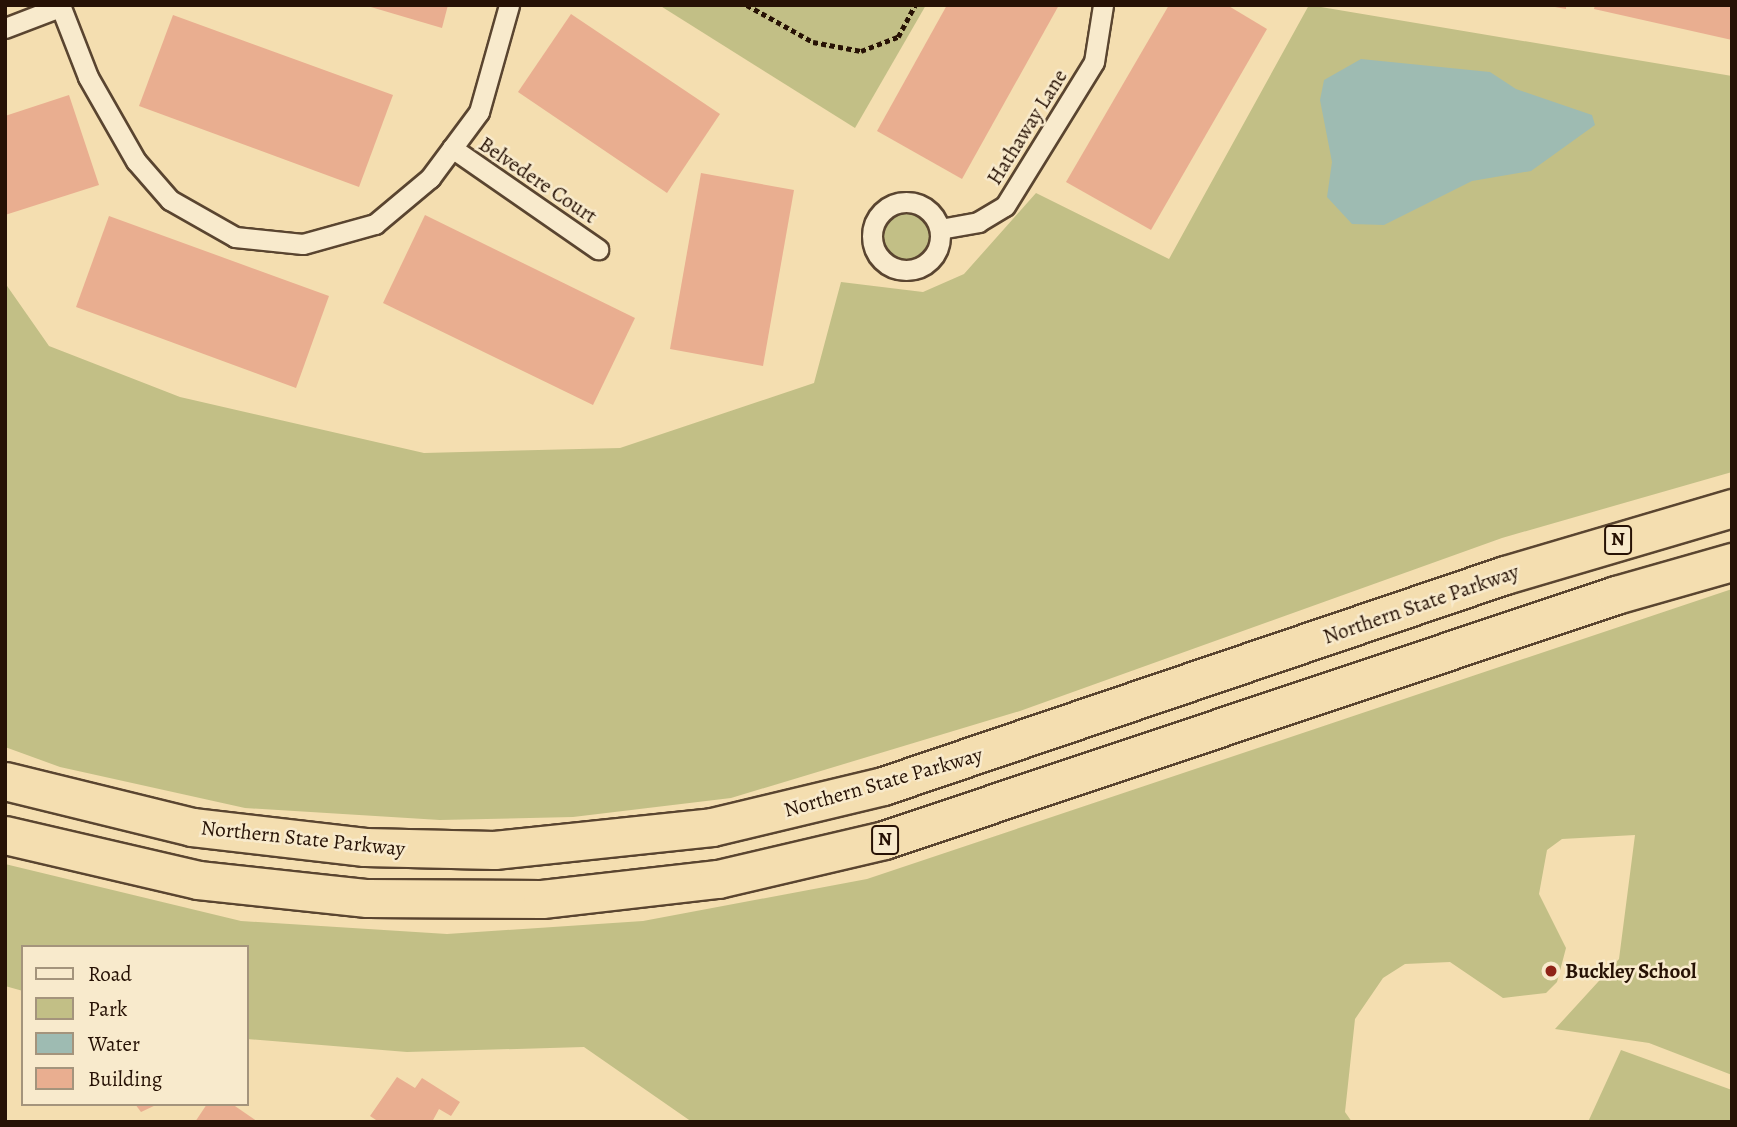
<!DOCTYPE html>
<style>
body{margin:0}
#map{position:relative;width:1737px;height:1127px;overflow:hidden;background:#f4deb0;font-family:Alegreya,serif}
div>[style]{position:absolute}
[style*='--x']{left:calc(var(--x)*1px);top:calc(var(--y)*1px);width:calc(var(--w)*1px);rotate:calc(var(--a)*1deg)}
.green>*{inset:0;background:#c2bf86}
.round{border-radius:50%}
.water>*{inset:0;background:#9ebbb2}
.building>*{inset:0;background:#e9ae90}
.path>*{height:4.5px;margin-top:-2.25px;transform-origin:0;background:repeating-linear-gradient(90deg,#271205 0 5px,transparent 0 8.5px)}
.roads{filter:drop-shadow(2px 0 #5a4530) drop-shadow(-2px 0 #5a4530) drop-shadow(0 2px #5a4530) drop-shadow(0 -2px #5a4530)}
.street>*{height:19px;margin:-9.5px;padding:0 9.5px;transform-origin:9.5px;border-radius:9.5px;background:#f8eacc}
.street>.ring{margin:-9.5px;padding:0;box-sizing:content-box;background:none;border:19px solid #f8eacc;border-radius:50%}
.highway>*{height:37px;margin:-18.5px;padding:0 18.5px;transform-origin:18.5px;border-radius:18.5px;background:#f4deb0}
.dots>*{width:19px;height:19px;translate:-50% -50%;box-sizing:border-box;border:4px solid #f8eacc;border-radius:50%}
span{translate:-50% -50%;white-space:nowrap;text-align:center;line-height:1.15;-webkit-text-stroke:5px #f8eacc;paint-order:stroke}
.shield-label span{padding:2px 5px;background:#f8eacc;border:2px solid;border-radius:5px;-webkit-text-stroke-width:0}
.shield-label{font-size:19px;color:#271205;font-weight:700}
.street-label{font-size:21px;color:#271205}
.poi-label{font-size:21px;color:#271205;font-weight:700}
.left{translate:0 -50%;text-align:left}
.frame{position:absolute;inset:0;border:7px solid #271205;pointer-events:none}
.legend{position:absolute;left:21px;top:945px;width:228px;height:161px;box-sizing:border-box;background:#f8eacc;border:2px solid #a4947c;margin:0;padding:9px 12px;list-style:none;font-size:21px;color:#271205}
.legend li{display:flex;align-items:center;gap:14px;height:35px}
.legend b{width:35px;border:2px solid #a4947c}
</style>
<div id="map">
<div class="green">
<div style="clip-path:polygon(659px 5px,926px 5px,855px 128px)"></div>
<div style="clip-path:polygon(1309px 5px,1732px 76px,1732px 472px,1502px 538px,1020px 711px,731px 798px,573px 817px,440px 820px,245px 808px,60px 767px,5px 747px,5px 283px,49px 346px,180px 397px,424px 453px,620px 448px,814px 383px,841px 282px,923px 292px,964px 274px,1036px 193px,1169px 259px)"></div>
<div class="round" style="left:872px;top:202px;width:68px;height:68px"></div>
<div style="clip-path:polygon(1732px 589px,1732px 1075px,1649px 1043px,1555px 1029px,1619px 959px,1635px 835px,1562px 839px,1547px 850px,1539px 894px,1566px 948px,1557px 982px,1546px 993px,1503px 998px,1450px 962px,1405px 964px,1383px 978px,1355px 1019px,1345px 1112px,1352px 1122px,692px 1122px,584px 1047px,407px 1052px,247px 1039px,247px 947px,23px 947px,23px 991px,5px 986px,5px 864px,241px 921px,447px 934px,643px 921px,867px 879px)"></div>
<div style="clip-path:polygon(1621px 1050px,1732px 1090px,1732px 1122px,1588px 1122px)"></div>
</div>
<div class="water">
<div style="clip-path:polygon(1361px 59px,1490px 72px,1516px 89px,1592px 115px,1595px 125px,1531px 171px,1472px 181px,1384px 225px,1352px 224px,1327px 197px,1332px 162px,1320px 100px,1324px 80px)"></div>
</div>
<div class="building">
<div style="clip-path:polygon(364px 5px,448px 5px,442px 28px)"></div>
<div style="clip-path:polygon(947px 5px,1059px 5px,962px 179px,877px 131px)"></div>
<div style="clip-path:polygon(1169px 5px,1227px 5px,1267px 29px,1151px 230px,1066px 182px)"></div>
<div style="clip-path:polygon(1544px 5px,1566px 5px,1566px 9px)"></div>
<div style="clip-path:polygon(1595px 5px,1732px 5px,1732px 40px,1594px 9px)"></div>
<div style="clip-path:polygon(571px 14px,720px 114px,667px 193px,518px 92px)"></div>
<div style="clip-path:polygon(173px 15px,393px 95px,359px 187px,139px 106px)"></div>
<div style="clip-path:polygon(69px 95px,99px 185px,5px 215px,5px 116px)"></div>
<div style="clip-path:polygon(701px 173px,794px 190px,763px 366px,670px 349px)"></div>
<div style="clip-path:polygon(425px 215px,635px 318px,593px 405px,383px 303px)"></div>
<div style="clip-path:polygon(109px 216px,329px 296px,296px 388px,76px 307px)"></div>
<div style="clip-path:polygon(397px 1077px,415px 1088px,422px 1078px,460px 1102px,451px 1116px,439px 1109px,432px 1122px,379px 1122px,370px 1116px)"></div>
<div style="clip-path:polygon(135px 1104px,158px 1104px,141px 1112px)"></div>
<div style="clip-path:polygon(207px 1104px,232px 1104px,258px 1122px,195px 1122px)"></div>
</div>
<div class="path">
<div style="--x:747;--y:5;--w:76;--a:29.3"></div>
<div style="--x:813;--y:42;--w:49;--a:10.6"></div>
<div style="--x:861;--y:51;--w:40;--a:-21"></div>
<div style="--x:898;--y:37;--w:36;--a:-62"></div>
</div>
<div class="roads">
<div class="street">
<div style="--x:60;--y:5;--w:77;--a:68.7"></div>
<div style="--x:88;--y:77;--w:97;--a:60.3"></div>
<div style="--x:136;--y:161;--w:52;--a:48.9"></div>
<div style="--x:170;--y:200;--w:75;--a:29.6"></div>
<div style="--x:235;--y:237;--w:68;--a:5.9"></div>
<div style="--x:303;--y:244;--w:75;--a:-15.5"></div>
<div style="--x:375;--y:224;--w:72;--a:-39.9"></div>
<div style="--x:430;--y:178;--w:82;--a:-53.4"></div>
<div style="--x:479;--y:112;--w:111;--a:-74.3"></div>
<div style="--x:5;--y:28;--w:59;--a:-20.9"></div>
<div style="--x:452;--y:148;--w:178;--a:34.7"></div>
<div class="ring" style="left:872px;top:202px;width:49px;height:49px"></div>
<div style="--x:940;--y:229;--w:39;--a:-10"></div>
<div style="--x:978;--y:222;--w:31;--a:-31"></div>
<div style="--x:1005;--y:206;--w:169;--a:-58.3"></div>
<div style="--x:1094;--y:62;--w:58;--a:-81"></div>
</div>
<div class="highway">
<div style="--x:5;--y:781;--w:193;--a:13.8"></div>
<div style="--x:192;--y:827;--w:174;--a:6.6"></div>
<div style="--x:365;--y:847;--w:129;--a:1.3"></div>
<div style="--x:494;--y:850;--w:219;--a:-6"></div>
<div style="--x:712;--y:827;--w:176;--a:-13.5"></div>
<div style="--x:883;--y:786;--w:657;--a:-18.74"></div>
<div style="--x:1505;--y:575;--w:237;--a:-16.4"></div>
<div style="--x:5;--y:835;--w:198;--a:13.1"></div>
<div style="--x:198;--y:880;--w:170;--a:6.1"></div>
<div style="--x:367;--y:898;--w:175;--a:0.3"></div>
<div style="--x:542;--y:899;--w:177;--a:-6.5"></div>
<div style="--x:718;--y:879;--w:171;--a:-13.2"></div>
<div style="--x:884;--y:840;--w:772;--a:-18.51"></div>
<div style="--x:1616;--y:595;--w:121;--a:-15.9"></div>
</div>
</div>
<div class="dots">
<div style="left:1551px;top:971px;background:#8f2418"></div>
</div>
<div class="shield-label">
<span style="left:1618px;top:540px">N</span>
<span style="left:885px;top:840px">N</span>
</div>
<div class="street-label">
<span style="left:1027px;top:127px;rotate:-58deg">Hathaway Lane</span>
<span style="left:538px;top:180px;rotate:34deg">Belvedere Court</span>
<span style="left:1421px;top:604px;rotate:-19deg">Northern State Parkway</span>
<span style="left:883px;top:782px;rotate:-16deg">Northern State Parkway</span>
<span style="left:303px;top:838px;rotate:6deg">Northern State Parkway</span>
</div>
<div class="poi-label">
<span class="left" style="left:1565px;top:971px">Buckley School</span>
</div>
<div class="frame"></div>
<ul class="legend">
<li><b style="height:9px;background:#f8eacc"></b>Road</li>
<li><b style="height:19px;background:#c2bf86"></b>Park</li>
<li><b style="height:19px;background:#9ebbb2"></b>Water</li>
<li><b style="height:19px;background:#e9ae90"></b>Building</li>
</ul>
</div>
